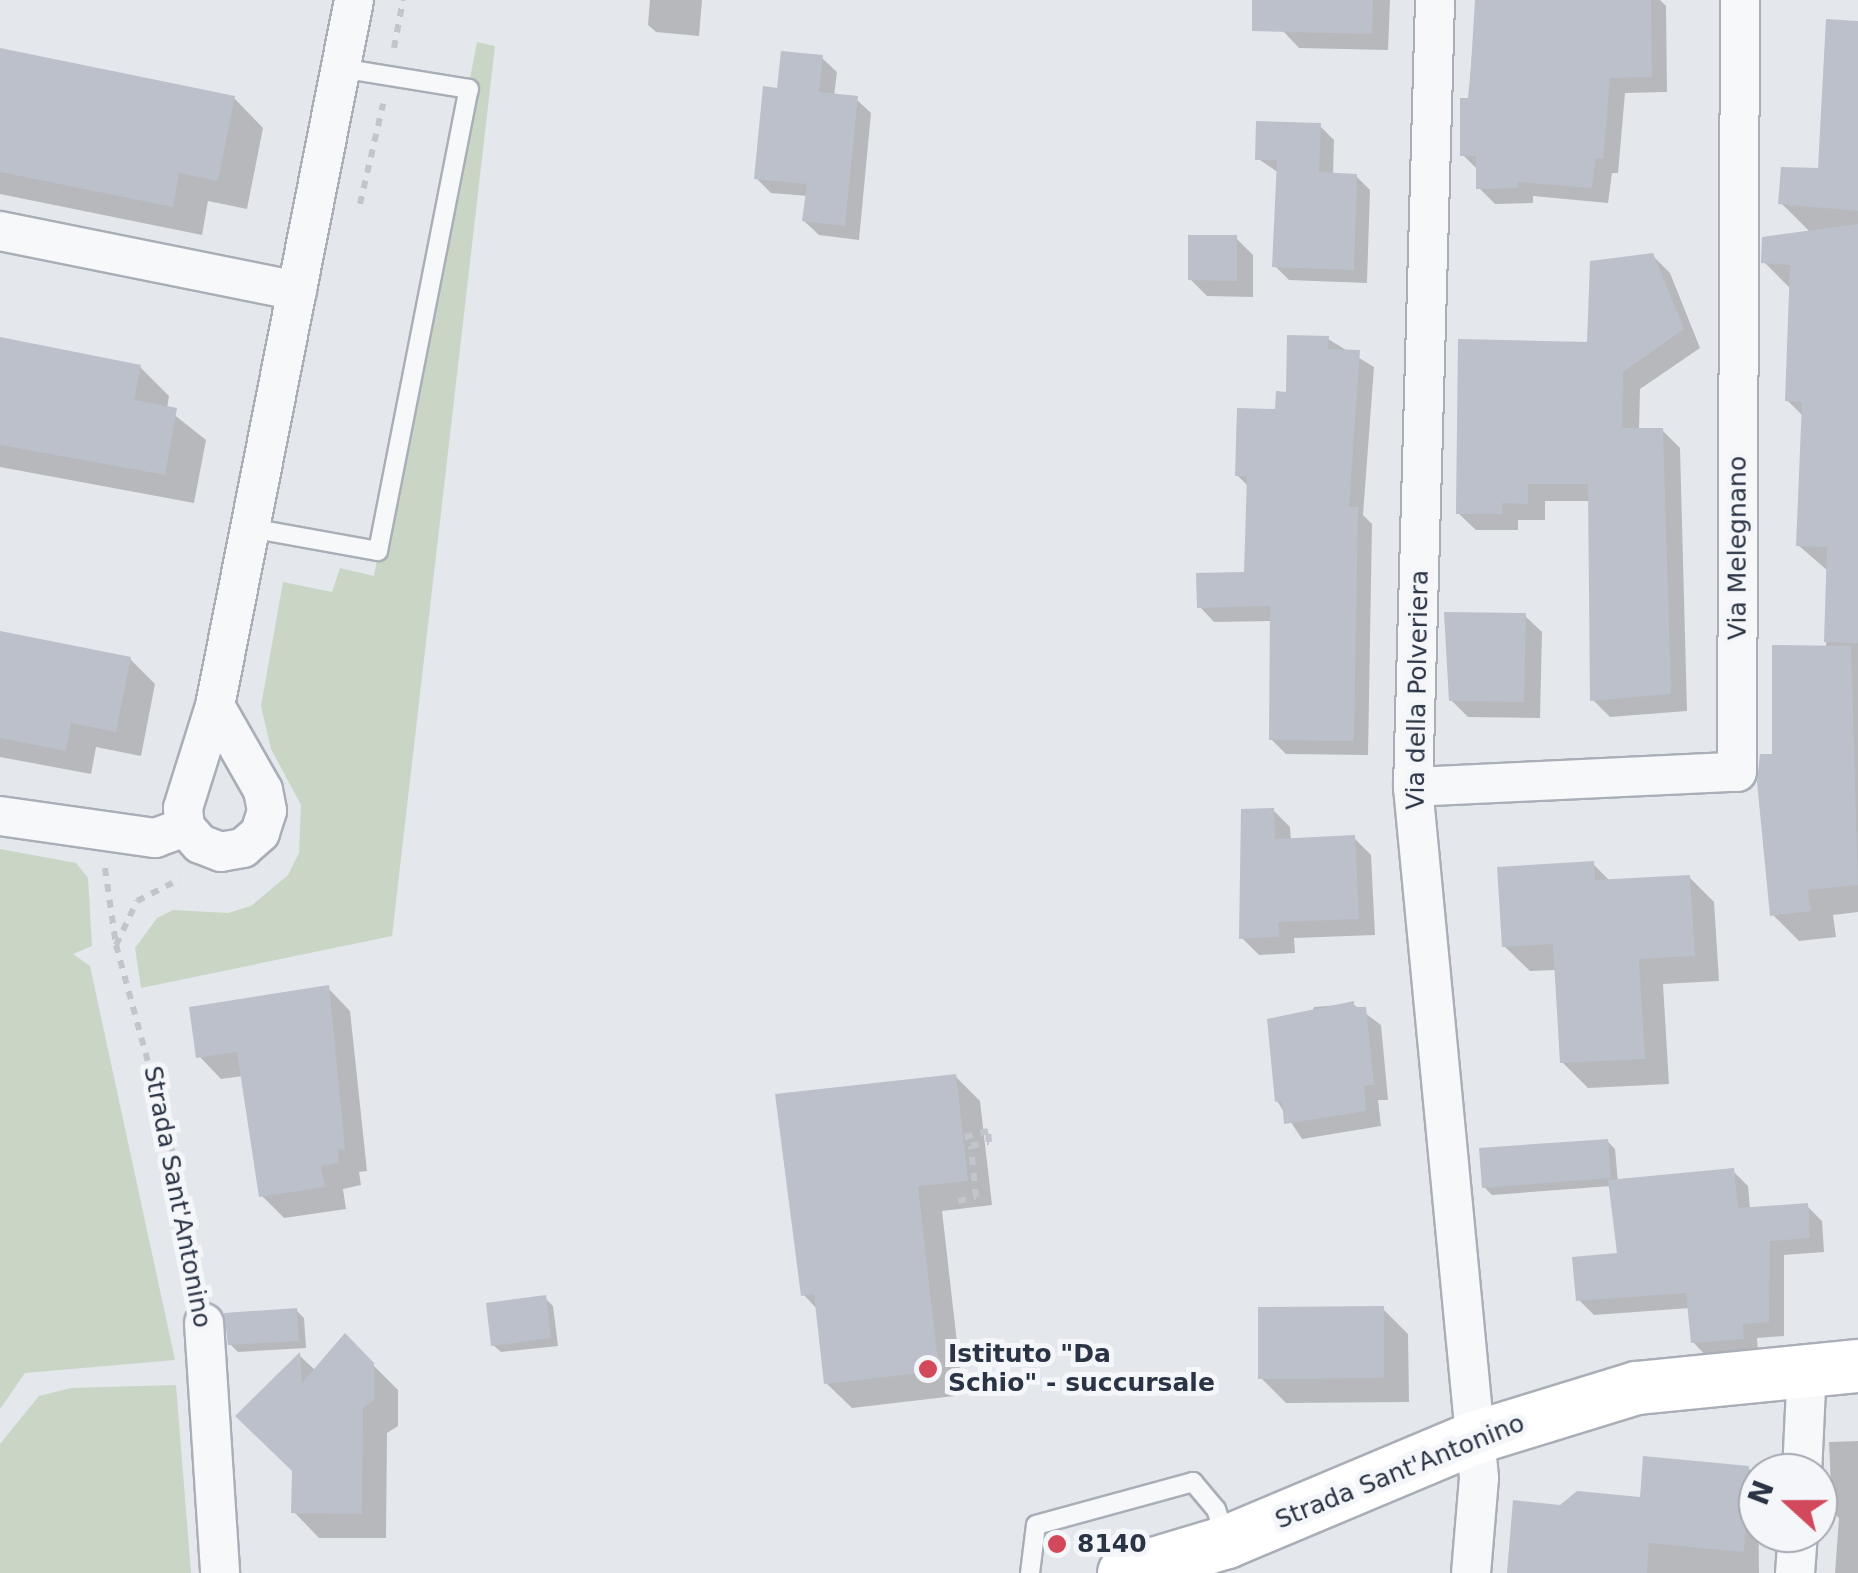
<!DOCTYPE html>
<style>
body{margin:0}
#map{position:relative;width:1858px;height:1573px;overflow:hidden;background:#e4e7ec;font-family:"DejaVu Sans",sans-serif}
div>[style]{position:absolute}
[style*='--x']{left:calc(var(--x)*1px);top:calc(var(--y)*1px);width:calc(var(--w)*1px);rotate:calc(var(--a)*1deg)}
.green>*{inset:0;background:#c9d6c5}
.shadow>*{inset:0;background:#0003}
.building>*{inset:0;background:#bbc0ca}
.path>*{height:6px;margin-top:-3px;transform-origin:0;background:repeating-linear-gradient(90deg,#c2c5cb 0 8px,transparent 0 16px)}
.roads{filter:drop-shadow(2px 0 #a9aeb7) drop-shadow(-2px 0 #a9aeb7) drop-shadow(0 2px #a9aeb7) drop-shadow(0 -2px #a9aeb7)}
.service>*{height:18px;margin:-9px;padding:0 9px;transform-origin:9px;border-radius:9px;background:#f7f8fa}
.minor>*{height:38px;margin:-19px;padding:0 19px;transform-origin:19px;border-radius:19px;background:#f7f8fa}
.secondary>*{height:52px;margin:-26px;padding:0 26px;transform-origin:26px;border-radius:26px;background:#fff}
.dots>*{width:28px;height:28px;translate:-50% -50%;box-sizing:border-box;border:5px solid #f4f6f9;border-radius:50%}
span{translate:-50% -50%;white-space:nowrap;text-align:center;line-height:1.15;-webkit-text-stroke:10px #f4f6f9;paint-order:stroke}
.street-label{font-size:25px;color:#2b3445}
.poi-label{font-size:25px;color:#2b3445;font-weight:700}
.left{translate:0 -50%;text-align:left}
.north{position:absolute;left:1738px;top:1453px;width:100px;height:100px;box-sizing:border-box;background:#f4f6f9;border:2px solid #a4a8b1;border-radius:50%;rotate:291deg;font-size:28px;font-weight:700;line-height:40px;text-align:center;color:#2b3445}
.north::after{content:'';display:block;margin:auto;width:35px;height:45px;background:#d1495b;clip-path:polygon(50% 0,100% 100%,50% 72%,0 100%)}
</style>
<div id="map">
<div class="green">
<div style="clip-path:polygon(477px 42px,495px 46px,392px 936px,141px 988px,135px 948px,157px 918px,173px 910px,228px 913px,251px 906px,288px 875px,299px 853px,301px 805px,271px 749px,261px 706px,283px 582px,332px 592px,340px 568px,374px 576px)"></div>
<div style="clip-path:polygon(0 849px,76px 863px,88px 878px,92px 946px,73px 954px,90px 966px,175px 1360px,25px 1373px,0 1409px)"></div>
<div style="clip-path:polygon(176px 1385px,191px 1573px,0 1573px,0 1444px,39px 1396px,71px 1388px)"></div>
</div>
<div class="shadow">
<div style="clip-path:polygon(650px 0,702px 0,699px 36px,656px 32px,648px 25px)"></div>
<div style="clip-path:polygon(1284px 0,1390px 0,1388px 50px,1299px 48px,1283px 31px)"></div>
<div style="clip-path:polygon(1477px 0,1660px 0,1666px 6px,1667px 92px,1625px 93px,1618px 173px,1612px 173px,1608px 203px,1533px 196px,1533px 203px,1495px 204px,1479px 188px,1479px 171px,1463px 155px)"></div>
<div style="clip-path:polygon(1858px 24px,1858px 912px,1833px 915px,1836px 937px,1799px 941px,1773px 915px,1775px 756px,1826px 648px,1828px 571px,1798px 545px,1804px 417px,1787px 400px,1791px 289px,1764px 262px,1811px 233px,1781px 203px,1821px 171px)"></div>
<div style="clip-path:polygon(0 51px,234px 98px,263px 128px,247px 209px,208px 201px,202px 235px,0 194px)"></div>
<div style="clip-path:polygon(822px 58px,837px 72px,834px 96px,856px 99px,871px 113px,859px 240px,819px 235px,804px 221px,808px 196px,771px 193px,756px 178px,780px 91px)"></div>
<div style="clip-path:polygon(1320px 126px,1334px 140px,1333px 175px,1356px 176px,1370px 190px,1367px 283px,1289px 280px,1275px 266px,1279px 173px,1257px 158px)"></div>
<div style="clip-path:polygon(1236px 238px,1253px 255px,1253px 297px,1207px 296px,1190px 279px)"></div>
<div style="clip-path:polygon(1652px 255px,1670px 273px,1700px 348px,1640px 389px,1639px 430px,1662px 430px,1680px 448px,1687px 711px,1610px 717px,1593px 700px,1591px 501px,1545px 501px,1545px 520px,1518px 520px,1518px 530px,1476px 530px,1458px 513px)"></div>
<div style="clip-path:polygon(1328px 339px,1374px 367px,1363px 515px,1372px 524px,1368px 755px,1286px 754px,1271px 739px,1272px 621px,1214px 622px,1200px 607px,1247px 574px,1249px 487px,1237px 475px)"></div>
<div style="clip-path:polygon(0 340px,140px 367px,169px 396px,167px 409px,206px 440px,194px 503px,0 467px)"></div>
<div style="clip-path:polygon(1447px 614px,1525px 616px,1542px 632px,1540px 718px,1468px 717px,1451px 700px)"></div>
<div style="clip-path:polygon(0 634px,130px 659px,155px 684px,141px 756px,96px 747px,91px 774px,0 757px)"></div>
<div style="clip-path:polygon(1273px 810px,1290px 827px,1291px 841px,1354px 838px,1371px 855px,1375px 935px,1294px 938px,1295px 953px,1259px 955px,1242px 938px)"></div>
<div style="clip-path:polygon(1593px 864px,1611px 882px,1689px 877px,1714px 902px,1719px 981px,1663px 984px,1669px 1084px,1588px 1088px,1562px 1062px,1557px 970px,1530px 971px,1504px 946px)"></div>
<div style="clip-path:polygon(328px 988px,350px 1011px,367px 1171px,359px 1172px,361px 1185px,343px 1189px,346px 1209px,284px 1218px,261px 1195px,243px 1076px,221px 1079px,199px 1056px)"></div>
<div style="clip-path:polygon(1353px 1004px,1381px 1025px,1388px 1100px,1378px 1100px,1381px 1126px,1302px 1139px,1277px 1101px,1314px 1007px)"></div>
<div style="clip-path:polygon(955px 1076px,980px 1101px,992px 1205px,942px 1211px,963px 1395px,852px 1408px,826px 1383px,818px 1310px,803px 1294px)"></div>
<div style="clip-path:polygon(1607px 1141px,1615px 1149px,1618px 1182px,1733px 1171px,1748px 1186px,1750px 1209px,1807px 1206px,1822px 1221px,1824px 1252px,1784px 1255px,1784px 1336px,1757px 1338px,1758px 1353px,1708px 1358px,1693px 1342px,1690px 1308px,1594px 1315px,1578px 1299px,1620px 1255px,1611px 1186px,1492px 1195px,1484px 1187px)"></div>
<div style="clip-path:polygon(545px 1298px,553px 1306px,558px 1346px,501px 1352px,493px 1345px)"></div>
<div style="clip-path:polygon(1383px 1309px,1408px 1334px,1409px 1402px,1286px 1403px,1261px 1378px)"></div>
<div style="clip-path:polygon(296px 1310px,304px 1318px,306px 1348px,238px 1352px,230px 1344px)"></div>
<div style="clip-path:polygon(345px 1337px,398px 1390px,398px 1426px,387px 1433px,386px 1538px,319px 1538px,294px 1512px,300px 1356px,316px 1371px)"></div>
<div style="clip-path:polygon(1858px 1441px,1858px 1573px,1835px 1573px,1839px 1518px,1832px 1511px,1829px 1442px)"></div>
<div style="clip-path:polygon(1748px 1468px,1758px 1478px,1759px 1573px,1510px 1573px,1560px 1507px,1642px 1500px)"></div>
</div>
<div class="building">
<div style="clip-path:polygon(1252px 0,1373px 0,1372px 34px,1252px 31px)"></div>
<div style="clip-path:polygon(1475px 0,1651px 0,1652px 77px,1610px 78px,1603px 159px,1596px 158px,1592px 188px,1518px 182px,1518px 188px,1476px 189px,1476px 156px,1460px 156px,1460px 98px,1469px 98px)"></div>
<div style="clip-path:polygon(1826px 19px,1858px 21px,1858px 211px,1778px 204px,1781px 167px,1818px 168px)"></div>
<div style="clip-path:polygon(0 48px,235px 96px,218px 181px,179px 173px,173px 207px,0 172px)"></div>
<div style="clip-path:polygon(781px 51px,823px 55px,819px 92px,858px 96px,845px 226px,802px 221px,807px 184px,754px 179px,763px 86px,777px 88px)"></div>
<div style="clip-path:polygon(1256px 121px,1321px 123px,1319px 172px,1357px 174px,1354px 270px,1272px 267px,1277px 160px,1255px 160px)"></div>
<div style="clip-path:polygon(1858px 224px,1858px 643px,1824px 642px,1827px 547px,1796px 546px,1802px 402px,1785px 401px,1790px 265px,1761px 263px,1762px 237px)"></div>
<div style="clip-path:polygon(1188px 235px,1237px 235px,1237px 281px,1188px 280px)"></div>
<div style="clip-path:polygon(1653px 253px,1684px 329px,1623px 372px,1622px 428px,1663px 428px,1671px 694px,1590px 701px,1588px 484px,1528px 484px,1528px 504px,1502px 503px,1502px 514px,1456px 514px,1458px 339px,1587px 342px,1590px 261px)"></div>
<div style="clip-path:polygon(1287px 335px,1329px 336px,1328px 349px,1360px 350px,1349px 507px,1358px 507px,1354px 741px,1269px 740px,1270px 606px,1197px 608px,1196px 573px,1244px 572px,1247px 476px,1235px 476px,1237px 408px,1275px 409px,1276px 391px,1286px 392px)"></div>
<div style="clip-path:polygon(0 337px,141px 365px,134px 400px,177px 408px,165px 475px,0 445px)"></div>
<div style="clip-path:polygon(1444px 612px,1526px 613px,1524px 702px,1449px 701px)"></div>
<div style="clip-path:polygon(0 631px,131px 657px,116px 732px,71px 723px,66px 751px,0 738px)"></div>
<div style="clip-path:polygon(1772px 645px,1851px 646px,1858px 885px,1808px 890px,1811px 911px,1770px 916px,1757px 782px,1760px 754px,1772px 754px)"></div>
<div style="clip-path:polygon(1274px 808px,1275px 839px,1355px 835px,1359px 919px,1278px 922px,1279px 937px,1239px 939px,1241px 809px)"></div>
<div style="clip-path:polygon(1594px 861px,1595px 880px,1690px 875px,1695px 956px,1639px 959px,1645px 1059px,1560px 1063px,1553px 944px,1502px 947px,1497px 867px)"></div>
<div style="clip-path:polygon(329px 985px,345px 1149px,338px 1150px,339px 1163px,321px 1166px,325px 1187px,259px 1197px,237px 1052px,196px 1058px,189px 1007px)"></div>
<div style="clip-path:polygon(1354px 1001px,1354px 1007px,1366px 1007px,1374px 1085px,1364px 1085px,1366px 1111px,1284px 1124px,1282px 1101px,1275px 1102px,1267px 1019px)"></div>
<div style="clip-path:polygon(956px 1074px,968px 1181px,918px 1186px,939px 1371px,824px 1384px,814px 1294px,801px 1296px,775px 1094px)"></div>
<div style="clip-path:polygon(1608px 1139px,1611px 1178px,1482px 1188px,1479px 1148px)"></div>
<div style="clip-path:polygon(1734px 1168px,1738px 1208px,1808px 1203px,1810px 1238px,1770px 1241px,1769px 1322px,1743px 1324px,1744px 1339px,1691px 1343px,1686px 1293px,1576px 1301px,1572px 1257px,1617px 1253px,1608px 1180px)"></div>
<div style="clip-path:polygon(546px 1295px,551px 1338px,491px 1346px,486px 1303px)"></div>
<div style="clip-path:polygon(1384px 1306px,1384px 1378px,1258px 1379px,1258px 1307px)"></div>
<div style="clip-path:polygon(297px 1308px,299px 1341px,228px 1345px,224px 1313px)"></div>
<div style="clip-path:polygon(345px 1333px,374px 1363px,374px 1400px,363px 1408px,362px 1514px,291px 1513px,292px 1471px,235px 1416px,300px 1352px,302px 1383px)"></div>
<div style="clip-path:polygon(1643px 1456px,1749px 1466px,1744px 1552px,1649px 1543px,1647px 1573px,1507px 1573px,1513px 1500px,1560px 1505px,1577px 1491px,1640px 1497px)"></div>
</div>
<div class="path">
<div style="--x:394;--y:48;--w:49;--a:-79.4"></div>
<div style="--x:360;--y:204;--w:103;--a:-77"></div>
<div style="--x:105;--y:868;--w:78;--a:81.9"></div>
<div style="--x:116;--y:945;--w:216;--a:74.7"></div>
<div style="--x:173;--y:1153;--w:134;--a:79.3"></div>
<div style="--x:116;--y:945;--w:49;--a:-64.5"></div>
<div style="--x:137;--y:901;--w:48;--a:-27.1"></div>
<div style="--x:958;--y:1201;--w:18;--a:-13"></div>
<div style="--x:976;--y:1197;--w:51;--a:-95.6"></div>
<div style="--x:971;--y:1146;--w:18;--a:-13"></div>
<div style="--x:989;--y:1142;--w:11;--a:-95"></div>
<div style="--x:988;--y:1131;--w:24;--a:165"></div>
</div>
<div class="roads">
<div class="service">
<div style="--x:250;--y:528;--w:130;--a:10.2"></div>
<div style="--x:378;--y:551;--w:471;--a:-78.9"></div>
<div style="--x:469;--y:89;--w:130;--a:-170.7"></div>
<div style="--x:1030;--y:1573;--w:48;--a:-82.9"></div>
<div style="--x:1036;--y:1525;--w:163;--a:-15.3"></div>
<div style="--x:1193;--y:1482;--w:35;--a:50"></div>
<div style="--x:1216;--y:1509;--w:29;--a:72"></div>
</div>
<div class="minor">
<div style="--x:1435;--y:0;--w:787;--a:91.6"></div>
<div style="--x:1413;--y:787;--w:694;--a:84.54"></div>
<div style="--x:1479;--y:1478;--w:95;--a:94.8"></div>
<div style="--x:0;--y:231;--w:303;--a:11.4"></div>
<div style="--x:215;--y:706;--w:97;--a:60.3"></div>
<div style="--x:263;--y:790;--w:21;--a:79"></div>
<div style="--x:267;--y:811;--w:23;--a:108"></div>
<div style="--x:260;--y:833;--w:23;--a:139"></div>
<div style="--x:243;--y:848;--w:22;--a:170"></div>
<div style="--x:221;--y:852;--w:22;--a:-159"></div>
<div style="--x:200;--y:844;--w:23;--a:-131"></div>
<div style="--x:185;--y:827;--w:19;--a:-96"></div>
<div style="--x:183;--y:808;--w:107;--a:-72.6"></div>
<div style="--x:215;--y:706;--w:720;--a:-78.86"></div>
<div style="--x:1413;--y:787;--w:324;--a:-2.7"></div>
<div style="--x:1737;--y:772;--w:772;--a:-89.78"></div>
<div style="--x:0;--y:816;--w:157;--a:8.1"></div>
<div style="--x:155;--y:838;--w:32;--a:-20"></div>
<div style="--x:204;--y:1323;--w:251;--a:86.3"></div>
<div style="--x:1802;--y:1473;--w:105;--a:-87.3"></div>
<div style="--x:1795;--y:1573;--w:40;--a:-85.7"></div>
</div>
<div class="secondary">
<div style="--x:1124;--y:1573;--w:108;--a:-16.8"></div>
<div style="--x:1227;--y:1542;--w:268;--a:-22.8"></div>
<div style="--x:1474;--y:1438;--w:170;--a:-17.1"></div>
<div style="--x:1637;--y:1388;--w:222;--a:-5.7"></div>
</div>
</div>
<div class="dots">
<div style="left:928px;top:1369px;background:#d1495b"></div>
<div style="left:1057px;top:1544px;background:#d1495b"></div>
</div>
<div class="street-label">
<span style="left:1738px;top:548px;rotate:-90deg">Via Melegnano</span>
<span style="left:1418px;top:690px;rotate:-89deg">Via della Polveriera</span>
<span style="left:177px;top:1197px;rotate:79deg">Strada Sant'Antonino</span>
<span style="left:1400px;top:1472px;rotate:-22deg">Strada Sant'Antonino</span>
</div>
<div class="poi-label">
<span class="left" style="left:948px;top:1369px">Istituto "Da<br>Schio" - succursale</span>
<span class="left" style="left:1077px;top:1544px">8140</span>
</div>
<div class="north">N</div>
</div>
